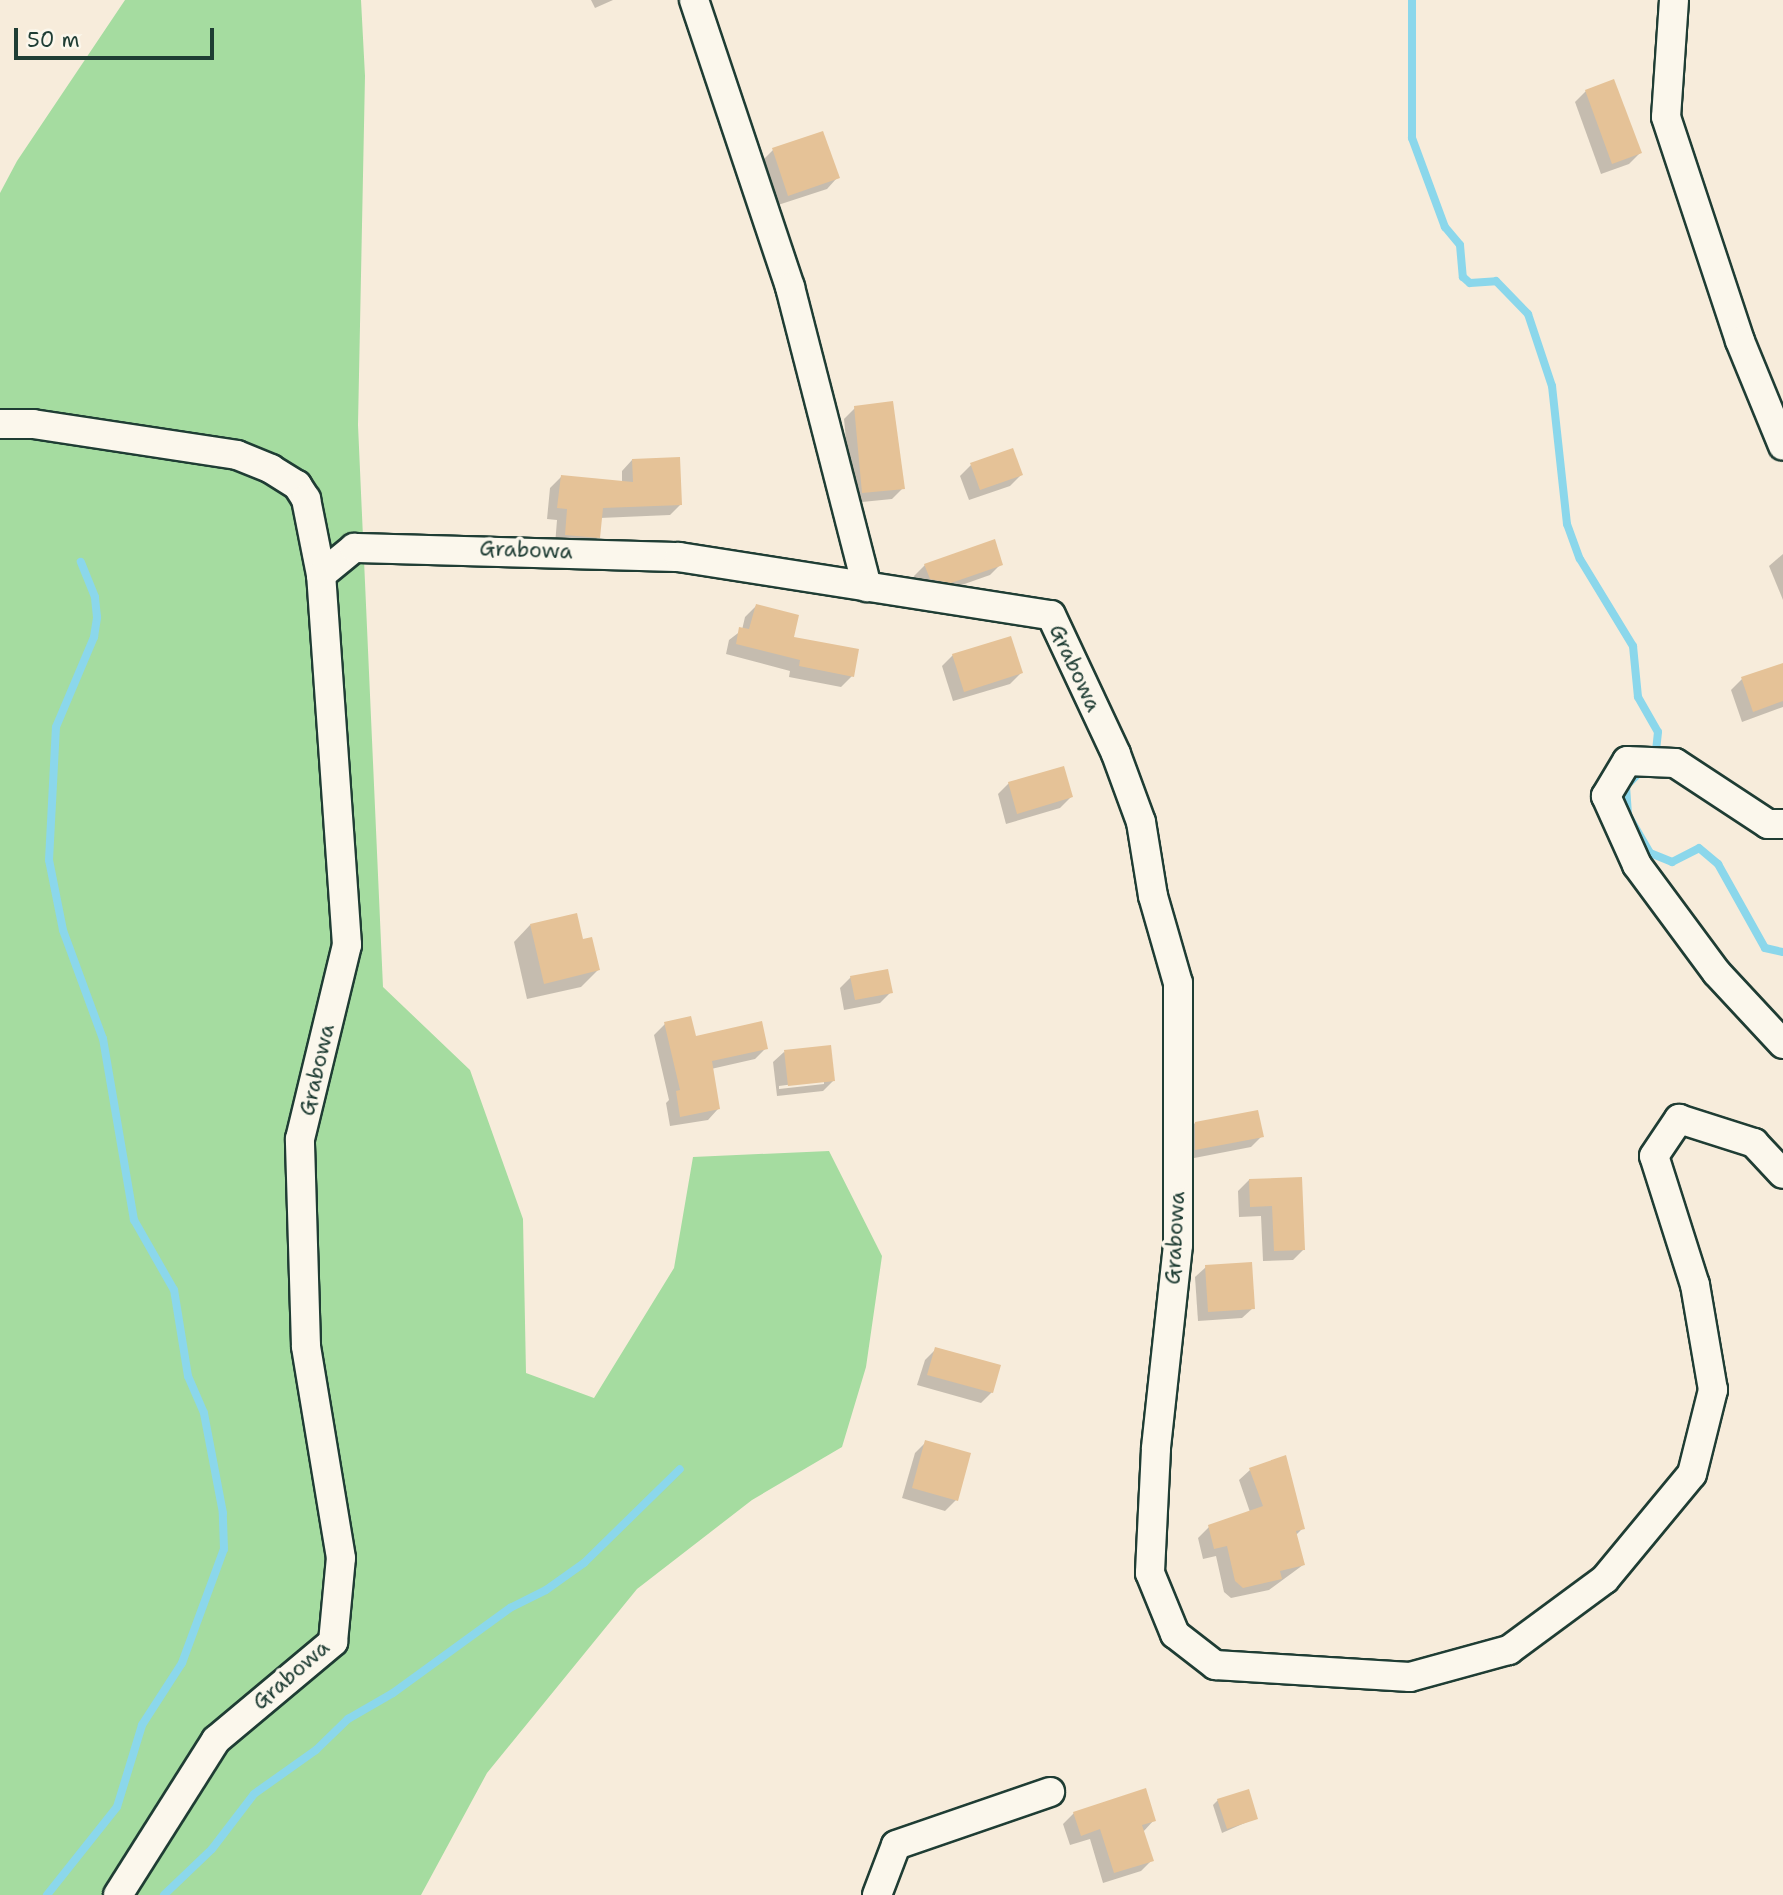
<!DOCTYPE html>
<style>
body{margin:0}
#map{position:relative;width:1783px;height:1895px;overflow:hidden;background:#f7ecdb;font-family:"Shantell Sans",sans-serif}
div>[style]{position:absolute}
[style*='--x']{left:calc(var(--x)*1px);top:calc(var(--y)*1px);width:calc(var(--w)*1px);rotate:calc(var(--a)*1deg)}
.green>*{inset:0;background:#a5dca0}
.shadow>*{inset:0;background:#0003}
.stream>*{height:8px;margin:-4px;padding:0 4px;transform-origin:4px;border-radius:4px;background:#8bd7eb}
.building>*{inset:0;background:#e5c297}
.roads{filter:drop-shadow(2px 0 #1f3d34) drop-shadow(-2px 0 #1f3d34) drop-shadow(0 2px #1f3d34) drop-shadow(0 -2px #1f3d34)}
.minor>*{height:28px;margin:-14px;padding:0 14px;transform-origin:14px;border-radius:14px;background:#fbf7ec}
span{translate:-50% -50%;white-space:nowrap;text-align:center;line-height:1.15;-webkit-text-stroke:7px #fbf7ec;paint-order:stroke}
.street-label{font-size:21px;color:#1f3d34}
.scale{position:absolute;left:14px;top:28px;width:200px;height:32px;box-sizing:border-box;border:4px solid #1f3d34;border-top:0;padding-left:9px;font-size:21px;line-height:24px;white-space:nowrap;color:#1f3d34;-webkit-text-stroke:5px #fbf7ec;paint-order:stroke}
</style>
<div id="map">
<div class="green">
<div style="clip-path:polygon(125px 0,361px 0,365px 76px,358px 425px,383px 987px,470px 1070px,523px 1219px,526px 1373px,594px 1398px,674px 1268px,693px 1157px,829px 1151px,882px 1256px,866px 1367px,842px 1447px,752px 1500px,637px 1589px,487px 1773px,421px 1895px,0 1895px,0 193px,17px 161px)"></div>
</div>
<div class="shadow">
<div style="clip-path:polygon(591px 0,613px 0,595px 8px)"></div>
<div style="clip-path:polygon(1586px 91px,1640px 153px,1629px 164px,1601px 174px,1575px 102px)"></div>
<div style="clip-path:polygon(773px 150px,837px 178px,827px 189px,778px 205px,762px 161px)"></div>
<div style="clip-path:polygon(855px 408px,903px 488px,892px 499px,852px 503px,844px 419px)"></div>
<div style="clip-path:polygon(632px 460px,681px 504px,670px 515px,600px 518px,598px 537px,587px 548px,555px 545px,557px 520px,547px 519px,550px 488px,561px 477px,622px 483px,622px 471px)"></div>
<div style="clip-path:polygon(971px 465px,1021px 475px,1010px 486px,969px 500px,960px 476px)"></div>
<div style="clip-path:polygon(1783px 554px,1783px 600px,1769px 566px)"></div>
<div style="clip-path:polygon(1001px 564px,990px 575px,939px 593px,919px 590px,914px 576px,925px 565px)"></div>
<div style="clip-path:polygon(756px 606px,791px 639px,852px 676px,841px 687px,789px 677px,790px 671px,726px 654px,729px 640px,742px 630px,745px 617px)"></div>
<div style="clip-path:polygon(953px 655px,1021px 673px,1010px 684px,953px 701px,942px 666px)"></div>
<div style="clip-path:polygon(1783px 664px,1783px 707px,1742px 722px,1731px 690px,1742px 679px)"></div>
<div style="clip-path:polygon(1009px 783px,1071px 797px,1060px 808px,1006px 824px,998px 794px)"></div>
<div style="clip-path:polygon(530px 925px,582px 941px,598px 970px,581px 987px,527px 999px,514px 942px)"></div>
<div style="clip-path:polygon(851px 977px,891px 992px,880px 1003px,844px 1010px,840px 988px)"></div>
<div style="clip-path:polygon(665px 1024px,694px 1038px,766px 1048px,755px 1059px,711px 1069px,718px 1109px,708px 1120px,670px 1126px,666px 1103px,669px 1100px,654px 1035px)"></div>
<div style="clip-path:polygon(evenodd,784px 1052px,834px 1080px,823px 1091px,777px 1096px,773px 1062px,784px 1052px,824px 1080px,824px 1084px,779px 1089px,779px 1086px,824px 1080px)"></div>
<div style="clip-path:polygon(1195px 1123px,1262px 1136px,1251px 1147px,1184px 1160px,1184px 1134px)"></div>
<div style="clip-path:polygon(1301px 1178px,1304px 1249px,1293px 1260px,1263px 1261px,1261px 1216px,1239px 1217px,1238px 1191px,1249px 1180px)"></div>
<div style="clip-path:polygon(1206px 1267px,1253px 1308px,1242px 1318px,1198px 1321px,1195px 1277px)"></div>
<div style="clip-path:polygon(936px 1349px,992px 1392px,981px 1403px,917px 1385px,925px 1360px)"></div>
<div style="clip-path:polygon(926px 1442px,956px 1500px,945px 1511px,902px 1498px,915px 1453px)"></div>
<div style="clip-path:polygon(1250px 1470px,1303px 1528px,1295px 1536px,1303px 1565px,1269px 1590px,1231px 1598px,1224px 1592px,1216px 1556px,1203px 1559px,1198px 1538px,1209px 1527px,1250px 1512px,1239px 1480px)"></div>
<div style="clip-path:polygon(1218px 1800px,1256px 1818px,1222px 1833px,1213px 1805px)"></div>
<div style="clip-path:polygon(1074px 1813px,1154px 1820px,1143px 1832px,1152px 1860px,1141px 1871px,1103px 1883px,1090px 1839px,1070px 1845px,1063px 1824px)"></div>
</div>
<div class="stream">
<div style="--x:1412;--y:0;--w:138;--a:90"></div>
<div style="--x:1412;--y:138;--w:95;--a:69.7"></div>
<div style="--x:1445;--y:227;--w:23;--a:50"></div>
<div style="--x:1460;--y:245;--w:32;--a:85"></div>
<div style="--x:1463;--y:277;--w:9;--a:41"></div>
<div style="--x:1470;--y:283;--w:26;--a:-4"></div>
<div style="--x:1496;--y:281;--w:46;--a:45.9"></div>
<div style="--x:1528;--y:314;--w:76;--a:71.6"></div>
<div style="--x:1552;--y:386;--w:139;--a:83.8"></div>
<div style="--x:1567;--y:524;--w:37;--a:70"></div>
<div style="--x:1580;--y:559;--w:102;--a:58.7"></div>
<div style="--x:1633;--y:646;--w:51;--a:84.4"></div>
<div style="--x:1638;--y:697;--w:40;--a:60.3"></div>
<div style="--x:1658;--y:732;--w:18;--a:96"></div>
<div style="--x:1641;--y:771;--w:21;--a:135"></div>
<div style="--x:1626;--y:786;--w:29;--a:86"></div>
<div style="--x:1628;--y:815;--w:44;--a:59.9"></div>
<div style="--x:1650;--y:853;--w:24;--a:22"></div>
<div style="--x:1672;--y:862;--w:30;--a:-27"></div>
<div style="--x:1699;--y:848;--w:25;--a:40"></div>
<div style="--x:1718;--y:864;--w:96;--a:60.8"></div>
<div style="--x:1765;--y:948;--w:18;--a:13"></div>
<div style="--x:47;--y:1895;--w:112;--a:-51.5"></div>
<div style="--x:117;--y:1807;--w:86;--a:-73"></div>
<div style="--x:142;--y:1725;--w:74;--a:-57.2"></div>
<div style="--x:182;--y:1663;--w:121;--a:-69.8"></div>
<div style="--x:224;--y:1549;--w:36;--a:-92"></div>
<div style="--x:223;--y:1513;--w:102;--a:-100.8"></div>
<div style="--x:204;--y:1413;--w:40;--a:-113.4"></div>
<div style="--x:188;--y:1376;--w:87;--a:-99.2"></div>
<div style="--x:174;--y:1290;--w:81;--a:-119.7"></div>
<div style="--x:134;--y:1220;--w:184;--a:-99.7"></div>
<div style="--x:103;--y:1039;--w:116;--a:-110.2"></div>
<div style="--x:63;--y:930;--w:71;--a:-101.3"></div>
<div style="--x:49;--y:860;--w:133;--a:-87"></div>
<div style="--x:56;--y:727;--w:98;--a:-67.1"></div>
<div style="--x:94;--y:637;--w:20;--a:-81"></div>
<div style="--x:97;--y:617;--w:20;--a:-96"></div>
<div style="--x:95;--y:597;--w:38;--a:-112"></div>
<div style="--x:164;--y:1895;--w:66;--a:-43.8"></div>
<div style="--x:212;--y:1849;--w:69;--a:-52.6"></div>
<div style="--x:254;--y:1794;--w:76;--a:-35.4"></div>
<div style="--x:316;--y:1750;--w:45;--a:-44.1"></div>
<div style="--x:348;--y:1719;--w:52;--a:-30"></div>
<div style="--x:393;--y:1693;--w:145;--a:-36"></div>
<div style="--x:510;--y:1608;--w:40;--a:-26.6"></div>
<div style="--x:546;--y:1590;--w:47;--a:-35.4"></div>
<div style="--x:584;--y:1563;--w:134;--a:-44.4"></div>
</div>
<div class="building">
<div style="clip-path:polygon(1614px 79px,1642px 153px,1612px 164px,1585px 90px)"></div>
<div style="clip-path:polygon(823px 131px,840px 178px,788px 196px,772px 148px)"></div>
<div style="clip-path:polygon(893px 401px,905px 489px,862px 493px,854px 406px)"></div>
<div style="clip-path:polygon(1013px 448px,1023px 475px,980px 490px,970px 463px)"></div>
<div style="clip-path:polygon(680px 457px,682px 505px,603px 508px,600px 538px,565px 535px,567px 509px,557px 508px,561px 475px,633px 482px,632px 459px)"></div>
<div style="clip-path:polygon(995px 539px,1003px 565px,951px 583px,930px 579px,924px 564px)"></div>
<div style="clip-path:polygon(756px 604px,799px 615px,794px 637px,859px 649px,854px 677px,799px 666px,800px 660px,736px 644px,739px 627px,749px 629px)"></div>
<div style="clip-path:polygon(1011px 636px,1023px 673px,964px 692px,952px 654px)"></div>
<div style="clip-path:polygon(1783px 663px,1783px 701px,1753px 712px,1741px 677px)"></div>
<div style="clip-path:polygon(1064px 766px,1073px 797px,1017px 814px,1008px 782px)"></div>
<div style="clip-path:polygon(577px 913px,583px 939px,592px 937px,600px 970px,544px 984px,530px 924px)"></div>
<div style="clip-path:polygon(888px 969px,893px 993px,855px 1000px,850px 976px)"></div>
<div style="clip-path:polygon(691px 1016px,696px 1036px,762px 1021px,768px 1049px,712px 1061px,720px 1109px,680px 1117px,676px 1091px,680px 1090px,664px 1022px)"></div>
<div style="clip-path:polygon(831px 1045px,835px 1081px,788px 1086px,784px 1050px)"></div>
<div style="clip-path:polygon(1258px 1110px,1264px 1137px,1195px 1150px,1195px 1122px)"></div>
<div style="clip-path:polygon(1302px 1177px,1305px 1250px,1274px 1251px,1272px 1206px,1250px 1207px,1249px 1179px)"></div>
<div style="clip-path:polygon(1252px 1262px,1255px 1309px,1208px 1312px,1205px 1265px)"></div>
<div style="clip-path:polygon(935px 1347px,1001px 1365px,993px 1393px,927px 1375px)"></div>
<div style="clip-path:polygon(925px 1440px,971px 1453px,958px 1501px,912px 1488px)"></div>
<div style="clip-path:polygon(1286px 1455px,1305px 1529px,1296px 1531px,1305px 1565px,1280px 1571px,1282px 1579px,1243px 1588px,1235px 1581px,1227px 1546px,1214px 1549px,1208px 1525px,1263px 1506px,1249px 1468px)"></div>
<div style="clip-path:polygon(1146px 1788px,1156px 1821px,1142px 1825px,1154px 1861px,1114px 1873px,1100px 1829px,1081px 1836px,1073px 1812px)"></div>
<div style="clip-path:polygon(1249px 1789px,1258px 1819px,1227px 1829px,1217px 1799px)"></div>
</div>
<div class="roads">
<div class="minor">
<div style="--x:694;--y:0;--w:303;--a:71.5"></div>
<div style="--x:790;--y:287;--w:310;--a:75.6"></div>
<div style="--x:1674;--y:0;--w:117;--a:93.9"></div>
<div style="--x:1666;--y:117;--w:236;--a:71.7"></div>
<div style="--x:1740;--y:341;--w:113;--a:67.7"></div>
<div style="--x:0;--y:424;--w:33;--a:0"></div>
<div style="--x:33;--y:424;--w:206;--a:8.6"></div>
<div style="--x:237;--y:455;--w:37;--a:22"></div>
<div style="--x:271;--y:469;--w:31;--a:32"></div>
<div style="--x:297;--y:485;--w:17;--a:57"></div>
<div style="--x:306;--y:499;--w:77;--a:78.8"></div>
<div style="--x:1783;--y:824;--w:15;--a:180"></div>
<div style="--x:1768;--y:824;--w:111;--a:-146.7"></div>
<div style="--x:1675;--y:763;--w:48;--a:-177.6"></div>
<div style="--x:1627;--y:761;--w:41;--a:121"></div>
<div style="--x:1606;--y:796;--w:76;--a:65.8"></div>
<div style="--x:1637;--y:865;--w:134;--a:53.5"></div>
<div style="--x:1717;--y:973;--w:97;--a:47.1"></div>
<div style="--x:118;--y:1895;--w:183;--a:-57.7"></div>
<div style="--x:216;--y:1740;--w:153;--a:-39.9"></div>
<div style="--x:333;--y:1642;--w:84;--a:-84.6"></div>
<div style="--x:341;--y:1558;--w:215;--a:-99.4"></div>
<div style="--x:306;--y:1346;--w:207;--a:-91.7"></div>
<div style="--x:300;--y:1139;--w:200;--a:-76.4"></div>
<div style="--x:347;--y:945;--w:371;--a:-94"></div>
<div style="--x:321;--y:575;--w:43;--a:-39.3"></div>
<div style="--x:354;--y:548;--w:325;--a:1.6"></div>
<div style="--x:679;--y:557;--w:376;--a:8.9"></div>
<div style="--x:1051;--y:615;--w:153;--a:64.9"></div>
<div style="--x:1116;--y:754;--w:72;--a:69.8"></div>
<div style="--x:1141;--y:822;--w:75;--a:80.8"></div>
<div style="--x:1153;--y:896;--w:91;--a:74"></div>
<div style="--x:1178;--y:983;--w:262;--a:90"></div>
<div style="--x:1178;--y:1245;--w:205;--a:96.2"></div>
<div style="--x:1156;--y:1449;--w:124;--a:92.8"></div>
<div style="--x:1150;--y:1573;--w:66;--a:67.7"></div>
<div style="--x:1175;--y:1634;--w:51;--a:37.8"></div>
<div style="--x:1215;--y:1665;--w:195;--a:3.5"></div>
<div style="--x:1410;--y:1677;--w:103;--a:-15.3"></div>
<div style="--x:1509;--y:1650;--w:119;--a:-36.5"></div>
<div style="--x:1605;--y:1579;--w:136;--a:-50.4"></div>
<div style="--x:1692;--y:1474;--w:87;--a:-76"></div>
<div style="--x:1713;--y:1390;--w:107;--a:-99.7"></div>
<div style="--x:1695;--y:1285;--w:135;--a:-107.6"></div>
<div style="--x:1654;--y:1156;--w:45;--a:-56"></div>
<div style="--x:1679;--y:1119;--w:79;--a:17.7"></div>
<div style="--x:1754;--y:1143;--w:42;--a:46.9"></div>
<div style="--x:877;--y:1895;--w:53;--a:-69.2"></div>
<div style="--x:896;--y:1845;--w:163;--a:-19"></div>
</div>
</div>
<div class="street-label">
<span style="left:526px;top:550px;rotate:2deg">Grabowa</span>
<span style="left:1075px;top:668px;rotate:65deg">Grabowa</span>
<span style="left:317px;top:1070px;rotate:-77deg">Grabowa</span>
<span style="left:1175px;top:1238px;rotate:-87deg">Grabowa</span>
<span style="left:291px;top:1675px;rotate:-41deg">Grabowa</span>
</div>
<div class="scale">50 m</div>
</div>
